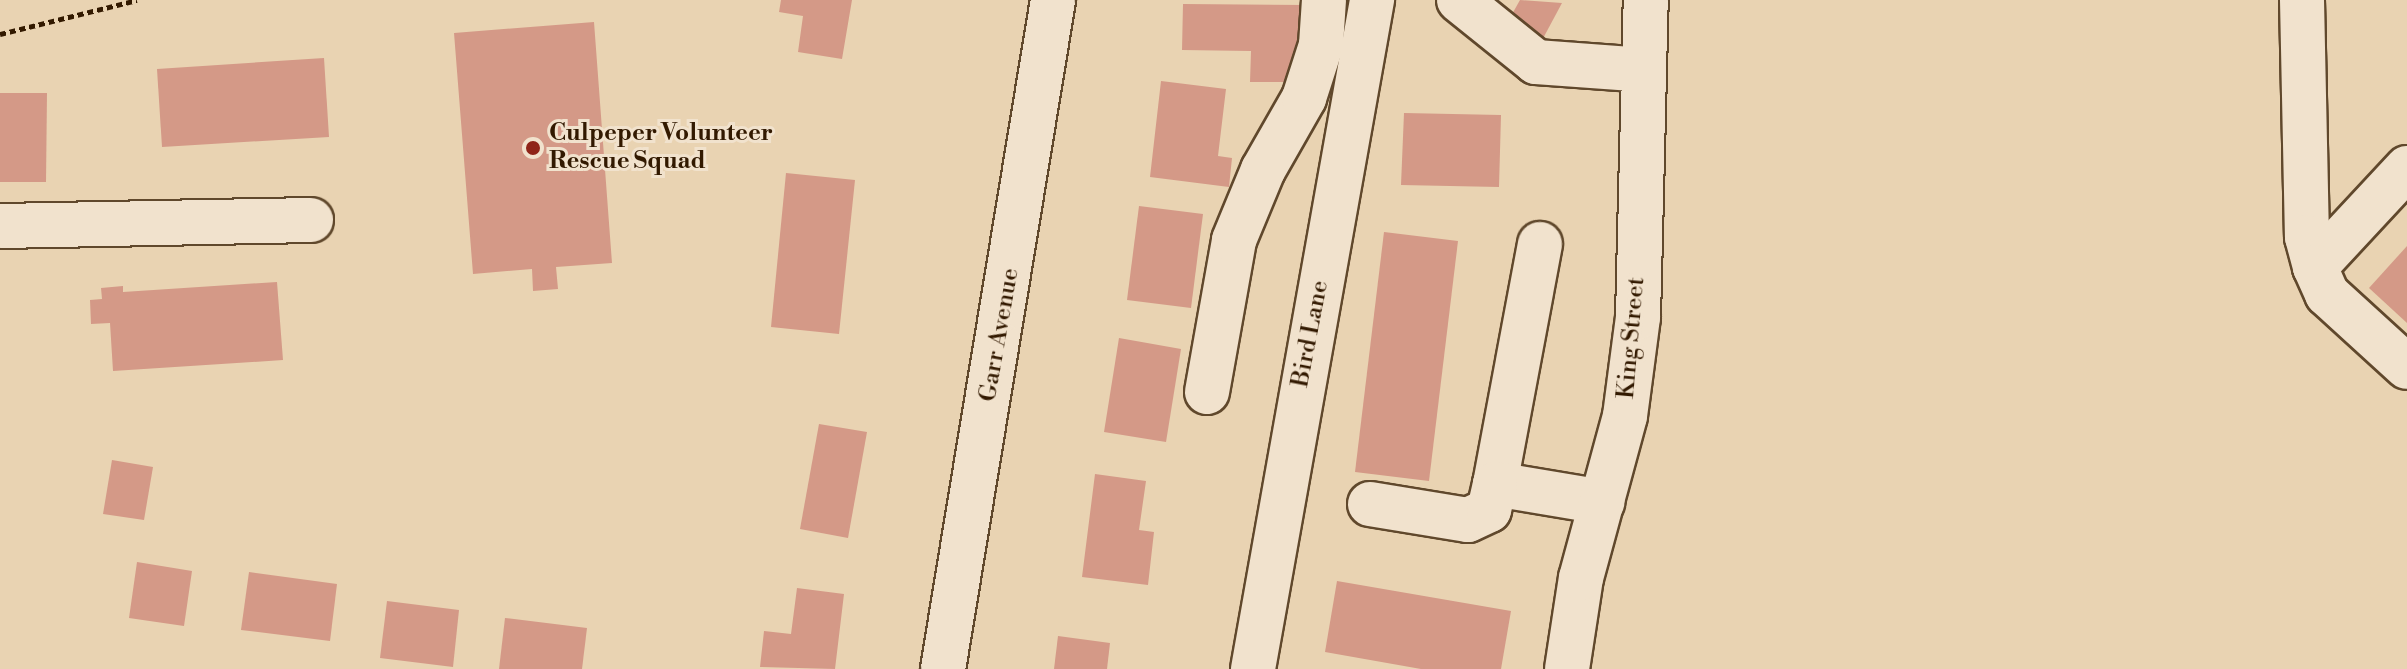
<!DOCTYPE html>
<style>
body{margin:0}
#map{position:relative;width:2407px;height:669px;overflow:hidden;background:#e9d3b2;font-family:"Libre Bodoni",serif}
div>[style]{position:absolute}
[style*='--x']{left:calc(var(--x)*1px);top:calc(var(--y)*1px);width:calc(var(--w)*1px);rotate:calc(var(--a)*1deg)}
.building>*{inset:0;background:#d49987}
.path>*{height:5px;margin-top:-2.5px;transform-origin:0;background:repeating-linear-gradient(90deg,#321900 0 6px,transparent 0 10px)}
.roads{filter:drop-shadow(2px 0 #60482c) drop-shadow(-2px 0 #60482c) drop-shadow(0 2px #60482c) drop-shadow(0 -2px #60482c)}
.minor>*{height:44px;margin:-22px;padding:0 22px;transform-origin:22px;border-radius:22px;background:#f1e2cd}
.dots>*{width:22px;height:22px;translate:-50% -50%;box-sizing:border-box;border:4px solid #f1e2cd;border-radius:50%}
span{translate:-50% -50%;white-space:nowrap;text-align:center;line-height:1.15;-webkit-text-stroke:6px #f1e2cd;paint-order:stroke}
.poi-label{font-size:24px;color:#321900;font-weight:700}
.left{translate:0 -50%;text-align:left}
.street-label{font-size:24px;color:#321900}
</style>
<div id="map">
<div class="building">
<div style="clip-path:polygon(781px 0,852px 0,842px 59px,798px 52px,803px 16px,779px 12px)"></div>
<div style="clip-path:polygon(1520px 0,1562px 3px,1540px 44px,1511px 16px)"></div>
<div style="clip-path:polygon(1183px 4px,1305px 5px,1304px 82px,1250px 82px,1251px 51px,1182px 50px)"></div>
<div style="clip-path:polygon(594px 22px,612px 263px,556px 267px,558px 289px,533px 291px,532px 269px,473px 274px,454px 33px)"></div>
<div style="clip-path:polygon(324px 58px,329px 137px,162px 147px,157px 69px)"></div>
<div style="clip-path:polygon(1161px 81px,1226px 89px,1218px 156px,1232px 158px,1229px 187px,1150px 177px)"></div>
<div style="clip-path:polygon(0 93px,47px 93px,46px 182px,0 182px)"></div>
<div style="clip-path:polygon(1404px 113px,1501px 115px,1499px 187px,1401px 185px)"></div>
<div style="clip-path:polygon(786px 173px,855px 180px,839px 334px,771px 327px)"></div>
<div style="clip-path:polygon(1139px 206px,1203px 214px,1191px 308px,1127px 300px)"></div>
<div style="clip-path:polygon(1384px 232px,1458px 241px,1429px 481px,1355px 472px)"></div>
<div style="clip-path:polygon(2407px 246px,2407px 323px,2369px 288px)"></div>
<div style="clip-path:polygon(277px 282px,283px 360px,113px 371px,110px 323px,91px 324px,90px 300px,102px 299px,101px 288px,123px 286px,123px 292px)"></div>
<div style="clip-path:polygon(1119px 338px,1181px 349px,1166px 442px,1104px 432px)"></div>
<div style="clip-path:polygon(819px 424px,867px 432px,848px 538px,800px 529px)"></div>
<div style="clip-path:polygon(112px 460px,153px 467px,144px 520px,103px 514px)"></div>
<div style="clip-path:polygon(1095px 474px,1146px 481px,1139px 530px,1154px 532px,1148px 585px,1082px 577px)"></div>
<div style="clip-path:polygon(137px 562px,192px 571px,184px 626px,129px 618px)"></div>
<div style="clip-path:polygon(249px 572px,337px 584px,330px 641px,241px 630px)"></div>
<div style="clip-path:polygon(1337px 581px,1511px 611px,1501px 669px,1421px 669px,1325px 652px)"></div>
<div style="clip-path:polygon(797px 588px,844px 594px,835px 669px,760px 667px,764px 631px,791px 634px)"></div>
<div style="clip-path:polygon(387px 601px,459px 610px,453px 667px,380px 658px)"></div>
<div style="clip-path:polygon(505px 618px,587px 628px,582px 669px,499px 669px)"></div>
<div style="clip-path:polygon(1058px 636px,1110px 643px,1107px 669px,1054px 669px)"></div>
</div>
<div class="path">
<div style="--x:0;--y:34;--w:141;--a:-13.9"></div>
</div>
<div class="roads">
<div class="minor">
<div style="--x:1459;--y:0;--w:99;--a:38.8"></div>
<div style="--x:1536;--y:62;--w:108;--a:4.2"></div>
<div style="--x:2302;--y:0;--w:237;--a:88.8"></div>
<div style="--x:2307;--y:237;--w:31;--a:75"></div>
<div style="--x:2315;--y:267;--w:135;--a:-47.1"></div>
<div style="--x:0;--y:226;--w:311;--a:-1.1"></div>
<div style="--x:1540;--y:244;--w:244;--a:100.6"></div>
<div style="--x:1495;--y:484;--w:109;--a:9.5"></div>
<div style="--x:2315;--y:267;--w:30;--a:66"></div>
<div style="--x:2327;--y:294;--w:108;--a:42.4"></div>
<div style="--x:1207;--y:392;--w:154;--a:-79.9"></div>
<div style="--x:1234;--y:240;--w:76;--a:-67.5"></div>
<div style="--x:1263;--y:170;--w:83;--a:-60.3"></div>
<div style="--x:1304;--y:98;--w:56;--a:-72.2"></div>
<div style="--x:1321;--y:45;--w:45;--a:-86.2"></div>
<div style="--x:1370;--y:504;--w:99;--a:9.3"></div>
<div style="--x:1468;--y:520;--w:23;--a:-25"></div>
<div style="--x:1489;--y:510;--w:27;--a:-77"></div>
<div style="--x:943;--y:669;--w:678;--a:-80.66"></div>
<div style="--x:1253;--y:669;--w:680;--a:-79.91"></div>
<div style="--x:1567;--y:669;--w:92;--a:-81.3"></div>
<div style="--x:1581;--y:578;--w:168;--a:-74.8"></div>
<div style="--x:1625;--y:416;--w:100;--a:-82.5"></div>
<div style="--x:1638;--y:317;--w:317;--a:-88.6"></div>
</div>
</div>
<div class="dots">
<div style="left:533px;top:148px;background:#8f2418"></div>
</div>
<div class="poi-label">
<span class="left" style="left:549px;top:148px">Culpeper Volunteer<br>Rescue Squad</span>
</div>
<div class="street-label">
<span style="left:1311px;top:334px;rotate:-79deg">Bird Lane</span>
<span style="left:1000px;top:335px;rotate:-80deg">Garr Avenue</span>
<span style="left:1632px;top:338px;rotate:-85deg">King Street</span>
</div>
</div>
